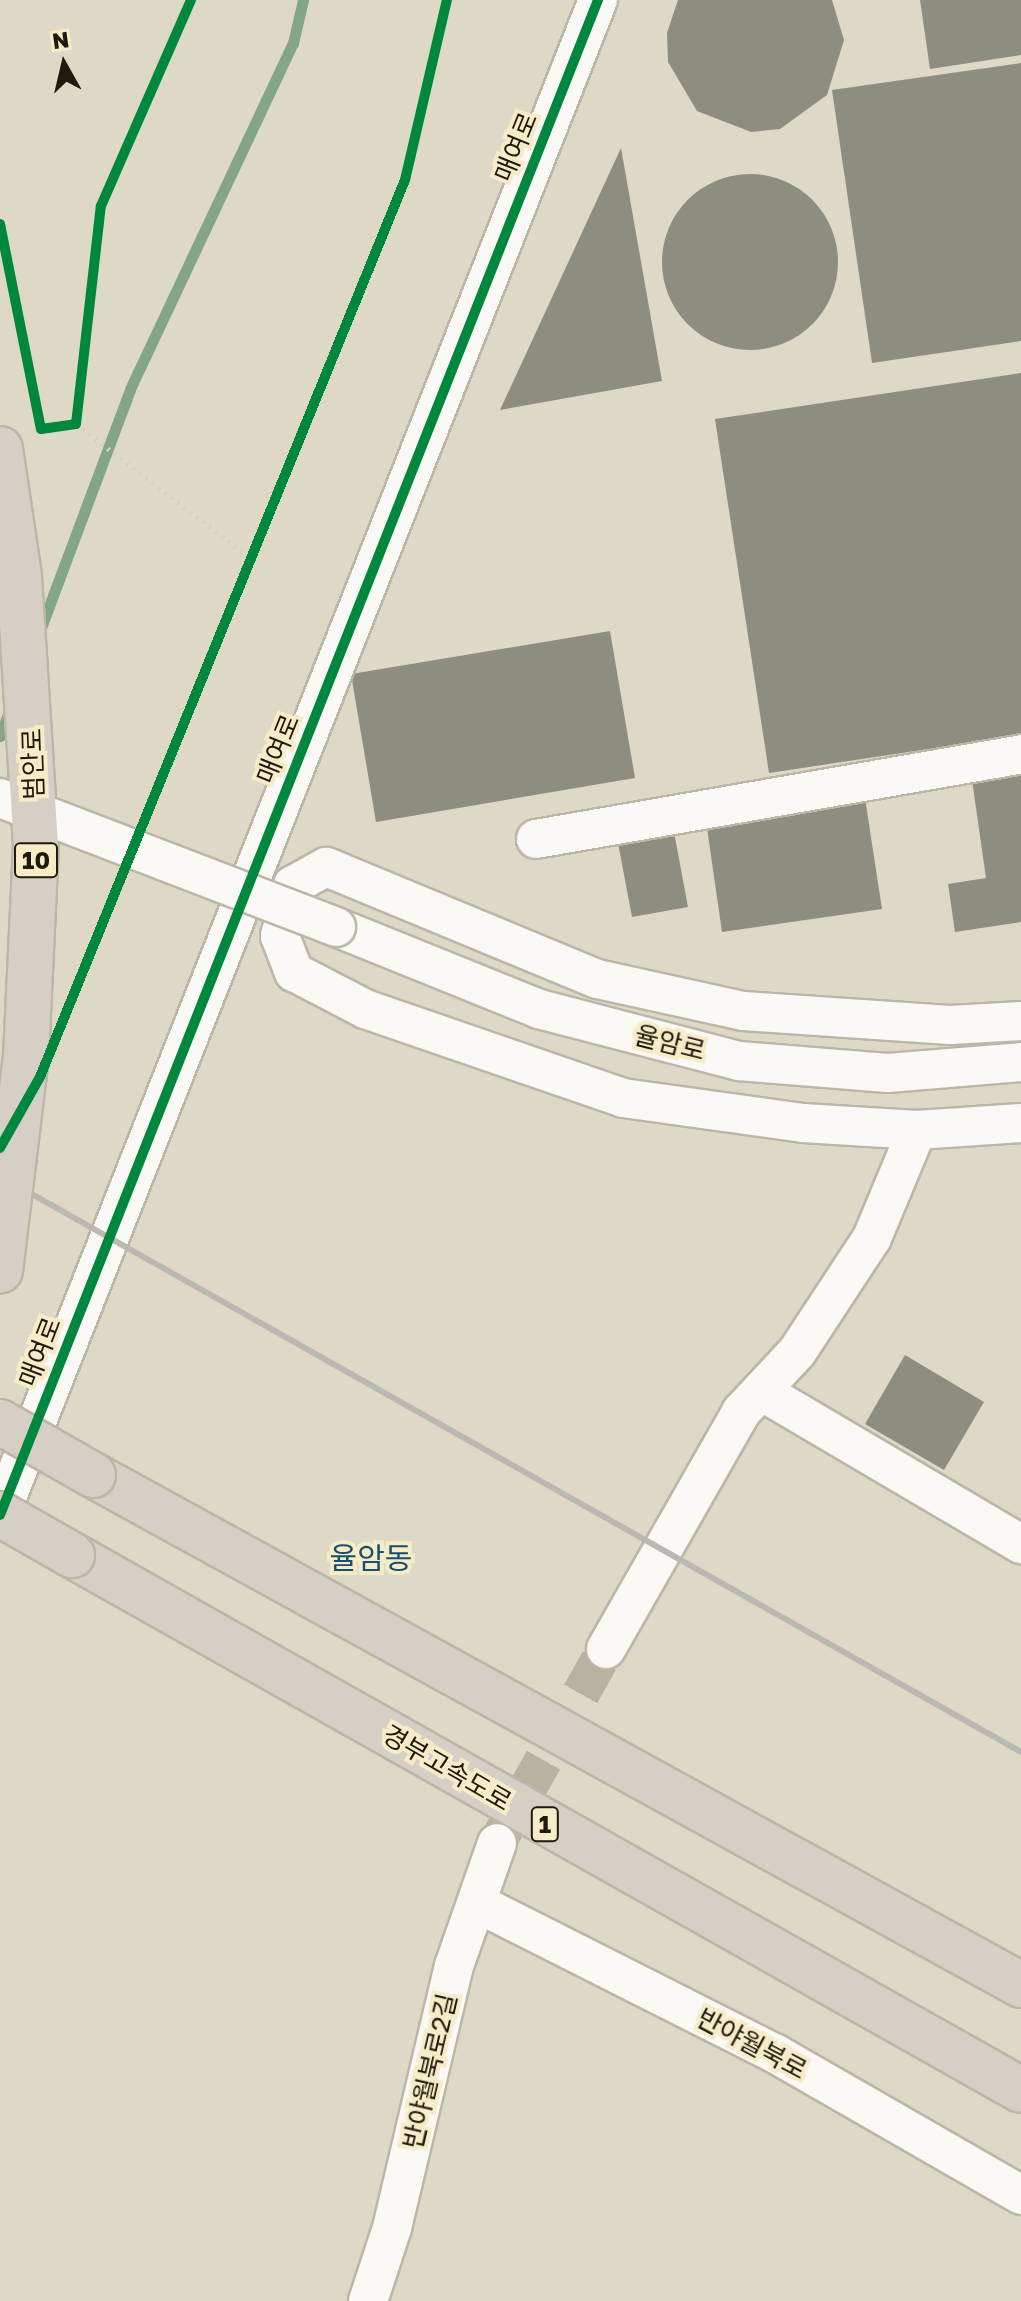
<!DOCTYPE html>
<meta charset="utf-8">
<style>
body{margin:0}
#map{position:relative;width:1021px;height:2301px;overflow:hidden;background:#ded9c6;font-family:"Golos Text","Noto Sans KR",sans-serif}
div>[style]{position:absolute}
[style*='--x']{left:calc(var(--x)*1px);top:calc(var(--y)*1px);width:calc(var(--w)*1px);rotate:calc(var(--a)*1deg)}
.stream>*{height:11px;margin:-5.5px;padding:0 5.5px;transform-origin:5.5px;border-radius:5.5px;background:#84a686}
.building>*{inset:0;background:#8e8e80}
.round{border-radius:50%}
.minor-tunnel>*{height:38px;margin-top:-19px;transform-origin:0;background:repeating-linear-gradient(90deg,#b8b3a1 0 38px,transparent 0 57px)}
.path>*{height:5px;margin-top:-2.5px;transform-origin:0;background:repeating-linear-gradient(90deg,#d2d0cb 0 2px,transparent 0 8px)}
.roads{filter:drop-shadow(2px 0 #bbb7a8) drop-shadow(-2px 0 #bbb7a8) drop-shadow(0 2px #bbb7a8) drop-shadow(0 -2px #bbb7a8)}
.minor>*{height:38px;margin:-19px;padding:0 19px;transform-origin:19px;border-radius:19px;background:#faf9f6}
.highway>*{height:44px;margin:-22px;padding:0 22px;transform-origin:22px;border-radius:22px;background:#d6cfc6}
.rail>*{height:6px;margin:-3px;padding:0 3px;transform-origin:3px;border-radius:3px;background:#b9b8b3}
.bridges{filter:drop-shadow(2px 0 #bbb7a8) drop-shadow(-2px 0 #bbb7a8) drop-shadow(0 2px #bbb7a8) drop-shadow(0 -2px #bbb7a8)}
.minor-bridge>*{height:38px;margin:-19px;padding:0 19px;transform-origin:19px;border-radius:19px;background:#faf9f6}
.highway-bridge>*{height:44px;margin:-22px;padding:0 22px;transform-origin:22px;border-radius:22px;background:#d6cfc6}
.cycleway>*{height:10px;margin:-5px;padding:0 5px;transform-origin:5px;border-radius:5px;background:#00873e}
span{translate:-50% -50%;white-space:nowrap;text-align:center;line-height:1.15;-webkit-text-stroke:8px #f6ecc8;paint-order:stroke}
.shield-label span{padding:2px 6px;background:#f6ecc8;border:2px solid;border-radius:6px;-webkit-text-stroke-width:0}
.shield-label{font-size:24px;color:#1e1a0d;font-weight:700}
.street-label{font-size:26px;color:#1e1a0d}
.quarter-label{font-size:30px;color:#155070}
.north{position:absolute;left:24px;top:24px;width:80px;height:80px;-webkit-text-stroke:6px #f6ecc8;paint-order:stroke;rotate:352deg;font-size:22px;font-weight:700;line-height:32px;text-align:center;color:#1e1a0d}
.north::after{content:'';display:block;margin:auto;width:28px;height:36px;background:#1e1a0d;clip-path:polygon(50% 0,100% 100%,50% 72%,0 100%)}
</style>
<div id="map">
<div class="stream">
<div style="--x:39;--y:633;--w:260;--a:-69.5"></div>
<div style="--x:130;--y:389;--w:382;--a:-64.8"></div>
<div style="--x:293;--y:43;--w:44;--a:-76.9"></div>
<div style="--x:0;--y:736;--w:29;--a:-70"></div>
</div>
<div class="building">
<div style="clip-path:polygon(678px 0,832px 0,844px 40px,827px 95px,780px 129px,751px 132px,697px 111px,668px 62px,667px 33px)"></div>
<div style="clip-path:polygon(920px 0,1021px 0,1021px 55px,930px 69px)"></div>
<div style="clip-path:polygon(1021px 63px,1021px 341px,872px 363px,832px 90px)"></div>
<div style="clip-path:polygon(621px 148px,662px 381px,500px 410px)"></div>
<div class="round" style="left:662px;top:174px;width:176px;height:176px"></div>
<div style="clip-path:polygon(1021px 373px,1021px 735px,769px 773px,715px 419px)"></div>
<div style="clip-path:polygon(610px 631px,635px 778px,376px 822px,351px 674px)"></div>
<div style="clip-path:polygon(1021px 773px,1021px 922px,955px 932px,948px 884px,986px 878px,972px 780px)"></div>
<div style="clip-path:polygon(865px 798px,882px 909px,722px 932px,706px 821px)"></div>
<div style="clip-path:polygon(674px 832px,688px 907px,632px 917px,618px 843px)"></div>
<div style="clip-path:polygon(905px 1355px,984px 1402px,944px 1470px,865px 1424px)"></div>
</div>
<div class="minor-tunnel">
<div style="--x:497;--y:1843;--w:223;--a:-60.7"></div>
</div>
<div class="path">
<div style="--x:76;--y:424;--w:221;--a:37.6"></div>
</div>
<div class="roads">
<div class="minor">
<div style="--x:536;--y:839;--w:492;--a:-9.9"></div>
<div style="--x:336;--y:927;--w:219;--a:22"></div>
<div style="--x:539;--y:1009;--w:207;--a:14.6"></div>
<div style="--x:739;--y:1061;--w:149;--a:4.6"></div>
<div style="--x:888;--y:1073;--w:133;--a:-4.7"></div>
<div style="--x:1021;--y:1021;--w:71;--a:176.8"></div>
<div style="--x:950;--y:1025;--w:207;--a:-176.1"></div>
<div style="--x:743;--y:1011;--w:149;--a:-167.6"></div>
<div style="--x:597;--y:979;--w:293;--a:-157.5"></div>
<div style="--x:326;--y:867;--w:38;--a:151"></div>
<div style="--x:293;--y:885;--w:53;--a:104.3"></div>
<div style="--x:280;--y:936;--w:39;--a:69"></div>
<div style="--x:294;--y:972;--w:80;--a:27.5"></div>
<div style="--x:365;--y:1009;--w:273;--a:19"></div>
<div style="--x:623;--y:1098;--w:182;--a:7.9"></div>
<div style="--x:803;--y:1123;--w:114;--a:3.5"></div>
<div style="--x:917;--y:1130;--w:104;--a:-3.9"></div>
<div style="--x:761;--y:1391;--w:302;--a:30.5"></div>
<div style="--x:0;--y:1515;--w:1629;--a:-68.46"></div>
<div style="--x:606;--y:1649;--w:273;--a:-60.3"></div>
<div style="--x:741;--y:1412;--w:82;--a:-47"></div>
<div style="--x:797;--y:1352;--w:136;--a:-56.7"></div>
<div style="--x:872;--y:1238;--w:117;--a:-67.4"></div>
<div style="--x:477;--y:1903;--w:335;--a:26.8"></div>
<div style="--x:776;--y:2054;--w:283;--a:29.9"></div>
<div style="--x:368;--y:2301;--w:77;--a:-71.8"></div>
<div style="--x:392;--y:2228;--w:269;--a:-76.7"></div>
<div style="--x:454;--y:1966;--w:130;--a:-70.7"></div>
</div>
<div class="highway">
<div style="--x:93;--y:1475;--w:1059;--a:28.79"></div>
<div style="--x:72;--y:1555;--w:1089;--a:29.41"></div>
</div>
</div>
<div class="rail">
<div style="--x:0;--y:1176;--w:1172;--a:29.43"></div>
</div>
<div class="bridges">
<div class="minor-bridge">
<div style="--x:0;--y:798;--w:360;--a:21"></div>
</div>
<div class="highway-bridge">
<div style="--x:0;--y:449;--w:128;--a:81.5"></div>
<div style="--x:19;--y:576;--w:270;--a:86.4"></div>
<div style="--x:36;--y:845;--w:211;--a:92.7"></div>
<div style="--x:26;--y:1056;--w:216;--a:96.9"></div>
<div style="--x:0;--y:1422;--w:107;--a:29.7"></div>
<div style="--x:0;--y:1514;--w:83;--a:29.7"></div>
</div>
</div>
<div class="cycleway">
<div style="--x:0;--y:224;--w:209;--a:78.7"></div>
<div style="--x:41;--y:429;--w:35;--a:-8"></div>
<div style="--x:76;--y:424;--w:219;--a:-83.5"></div>
<div style="--x:101;--y:206;--w:225;--a:-66.4"></div>
<div style="--x:0;--y:1148;--w:81;--a:-60.6"></div>
<div style="--x:40;--y:1077;--w:968;--a:-67.86"></div>
<div style="--x:405;--y:180;--w:185;--a:-76.9"></div>
<div style="--x:0;--y:1515;--w:1629;--a:-68.46"></div>
</div>
<div class="shield-label">
<span style="left:36px;top:860px">10</span>
<span style="left:545px;top:1824px">1</span>
</div>
<div class="street-label">
<span style="left:516px;top:147px;rotate:-68deg">매여로</span>
<span style="left:278px;top:749px;rotate:-68deg">매여로</span>
<span style="left:33px;top:764px;rotate:-92deg">범안로</span>
<span style="left:670px;top:1043px;rotate:14deg">율암로</span>
<span style="left:40px;top:1352px;rotate:-69deg">매여로</span>
<span style="left:447px;top:1768px;rotate:30deg">경부고속도로</span>
<span style="left:752px;top:2044px;rotate:28deg">반야월북로</span>
<span style="left:430px;top:2071px;rotate:-77deg">반야월북로2길</span>
</div>
<div class="quarter-label">
<span style="left:371px;top:1558px">율암동</span>
</div>
<div class="north">N</div>
</div>
